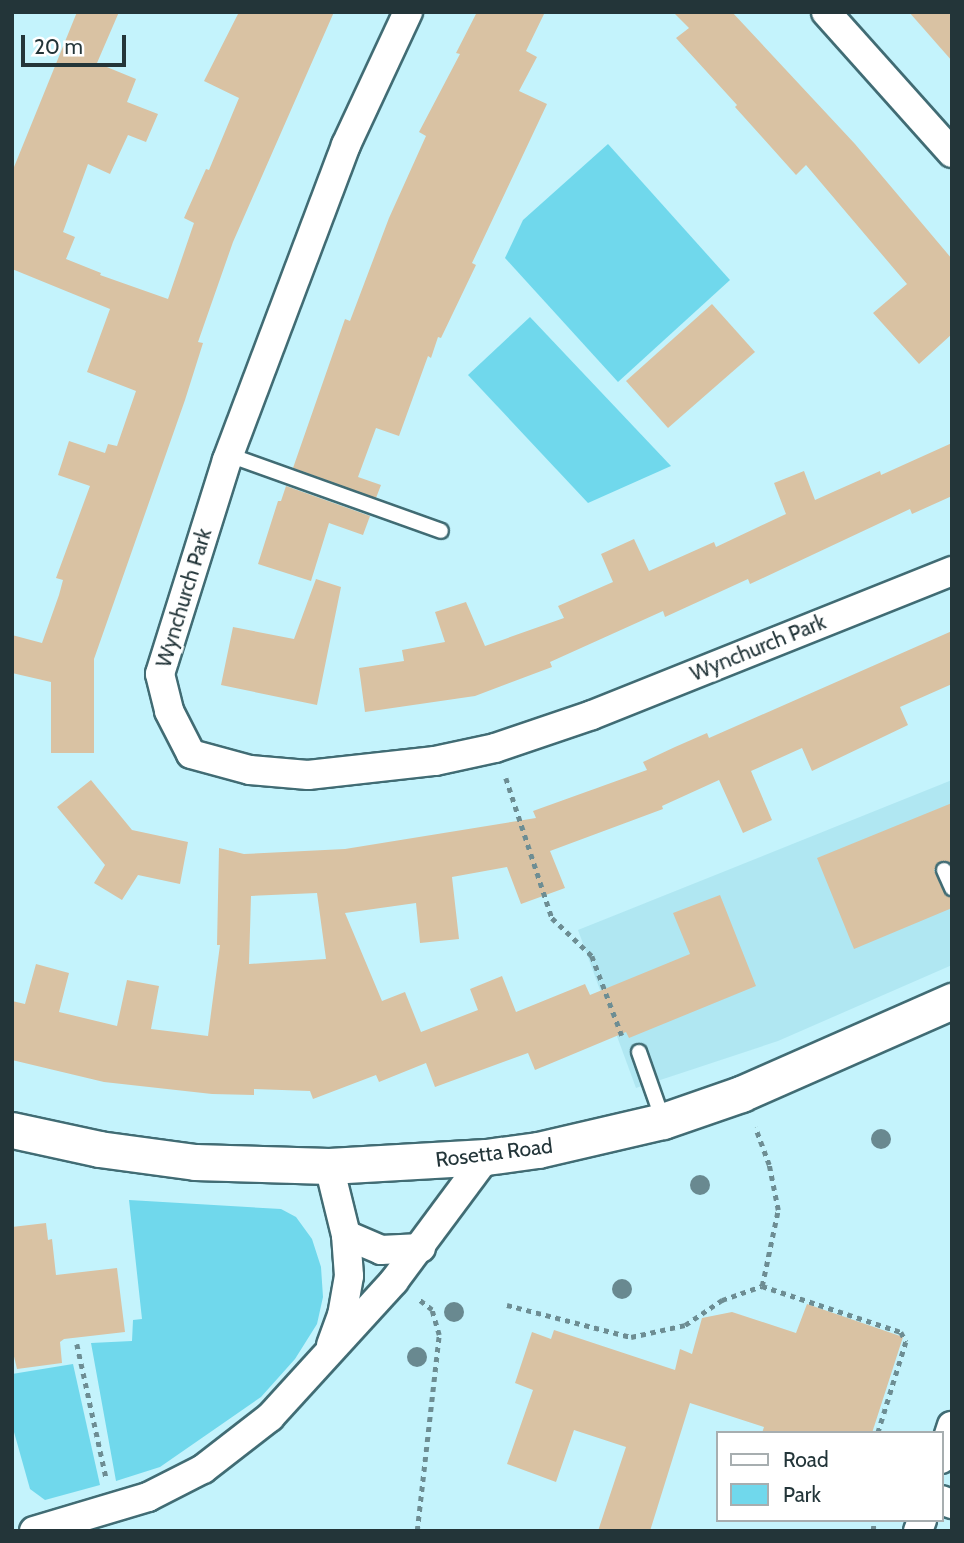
<!DOCTYPE html>
<style>
body{margin:0}
#map{position:relative;width:964px;height:1543px;overflow:hidden;background:#c4f3fc;font-family:Cabin,sans-serif}
div>[style]{position:absolute}
[style*='--x']{left:calc(var(--x)*1px);top:calc(var(--y)*1px);width:calc(var(--w)*1px);rotate:calc(var(--a)*1deg)}
.built>*{inset:0;background:#b0e7f2}
.green>*{inset:0;background:#70d8ec}
.building>*{inset:0;background:#d9c2a3}
.path>*{height:4.5px;margin-top:-2.25px;transform-origin:0;background:repeating-linear-gradient(90deg,#6d8d93 0 5px,transparent 0 10px)}
.roads{filter:drop-shadow(2px 0 #416c74) drop-shadow(-2px 0 #416c74) drop-shadow(0 2px #416c74) drop-shadow(0 -2px #416c74)}
.service>*{height:14px;margin:-7px;padding:0 7px;transform-origin:7px;border-radius:7px;background:#fff}
.minor>*{height:28px;margin:-14px;padding:0 14px;transform-origin:14px;border-radius:14px;background:#fff}
.tertiary>*{height:35px;margin:-17.5px;padding:0 17.5px;transform-origin:17.5px;border-radius:17.5px;background:#fff}
.trees>*{width:20px;height:20px;margin:-10px;border-radius:50%;background:#698990}
span{translate:-50% -50%;white-space:nowrap;text-align:center;line-height:1.15;-webkit-text-stroke:5px #fff;paint-order:stroke}
.street-label{font-size:21px;color:#233539}
.frame{position:absolute;inset:0;border:14px solid #233539;pointer-events:none}
.legend{position:absolute;left:716px;top:1431px;width:228px;height:91px;box-sizing:border-box;background:#fff;border:2px solid #a7aeb0;margin:0;padding:9px 12px;list-style:none;font-size:21px;color:#233539}
.legend li{display:flex;align-items:center;gap:14px;height:35px}
.legend b{width:35px;border:2px solid #a7aeb0}
.scale{position:absolute;left:21px;top:35px;width:105px;height:32px;box-sizing:border-box;border:4px solid #233539;border-top:0;padding-left:9px;font-size:21px;line-height:24px;white-space:nowrap;color:#233539;-webkit-text-stroke:5px #fff;paint-order:stroke}
</style>
<div id="map">
<div class="built">
<div style="clip-path:polygon(952px 780px,952px 965px,778px 1041px,636px 1088px,578px 930px)"></div>
</div>
<div class="green">
<div style="clip-path:polygon(608px 144px,730px 280px,618px 382px,505px 258px,523px 220px)"></div>
<div style="clip-path:polygon(530px 317px,671px 466px,588px 503px,468px 375px)"></div>
<div style="clip-path:polygon(129px 1200px,281px 1209px,296px 1217px,312px 1239px,321px 1267px,323px 1297px,317px 1324px,295px 1359px,261px 1397px,160px 1467px,116px 1481px,91px 1343px,132px 1341px,133px 1320px,142px 1319px)"></div>
<div style="clip-path:polygon(73px 1364px,100px 1485px,45px 1500px,30px 1489px,12px 1425px,12px 1374px)"></div>
</div>
<div class="building">
<div style="clip-path:polygon(77px 12px,119px 12px,97px 63px,136px 79px,127px 102px,158px 114px,146px 142px,128px 135px,110px 174px,88px 164px,63px 232px,75px 237px,66px 259px,101px 273px,100px 275px,168px 299px,194px 223px,184px 218px,206px 169px,209px 170px,239px 98px,204px 81px,239px 12px,334px 12px,233px 242px,198px 342px,203px 343px,185px 400px,94px 659px,94px 753px,51px 753px,51px 682px,12px 673px,12px 635px,42px 643px,59px 595px,63px 580px,56px 578px,90px 486px,58px 475px,69px 441px,105px 453px,108px 444px,117px 446px,136px 391px,87px 372px,110px 309px,12px 269px,12px 172px)"></div>
<div style="clip-path:polygon(477px 12px,545px 12px,526px 51px,537px 57px,519px 91px,547px 104px,472px 263px,476px 265px,441px 338px,438px 337px,431px 358px,428px 356px,399px 436px,376px 428px,358px 477px,381px 485px,376px 498px,293px 468px,345px 319px,350px 321px,389px 218px,426px 136px,419px 132px,460px 54px,456px 53px)"></div>
<div style="clip-path:polygon(673px 12px,732px 12px,855px 144px,952px 259px,952px 334px,919px 364px,873px 313px,907px 284px,806px 165px,796px 175px,735px 107px,737px 105px,676px 38px,689px 28px)"></div>
<div style="clip-path:polygon(909px 12px,952px 12px,952px 61px)"></div>
<div style="clip-path:polygon(712px 304px,755px 352px,668px 428px,626px 381px)"></div>
<div style="clip-path:polygon(952px 443px,952px 496px,912px 514px,910px 509px,750px 584px,748px 579px,665px 617px,663px 611px,550px 662px,552px 667px,475px 696px,365px 712px,359px 668px,404px 661px,402px 650px,445px 642px,435px 612px,466px 602px,485px 646px,564px 618px,558px 606px,613px 582px,601px 554px,634px 539px,649px 571px,714px 542px,716px 547px,786px 514px,774px 483px,804px 471px,815px 500px,880px 471px,881px 475px)"></div>
<div style="clip-path:polygon(286px 486px,370px 516px,363px 535px,329px 523px,311px 581px,258px 564px,278px 501px,281px 501px)"></div>
<div style="clip-path:polygon(316px 579px,341px 587px,317px 705px,221px 685px,233px 627px,294px 639px)"></div>
<div style="clip-path:polygon(evenodd,952px 631px,952px 684px,900px 707px,908px 725px,812px 771px,802px 748px,751px 771px,772px 820px,743px 833px,719px 780px,662px 806px,663px 809px,550px 851px,565px 888px,521px 904px,507px 867px,452px 877px,459px 939px,420px 943px,416px 903px,345px 913px,382px 1001px,405px 992px,421px 1032px,478px 1010px,470px 989px,502px 976px,516px 1012px,585px 984px,590px 995px,690px 954px,673px 913px,720px 895px,756px 986px,629px 1038px,626px 1032px,535px 1070px,528px 1053px,435px 1087px,426px 1063px,379px 1082px,376px 1075px,313px 1099px,310px 1091px,254px 1089px,254px 1095px,212px 1094px,104px 1082px,12px 1060px,12px 1001px,25px 1004px,36px 964px,69px 973px,59px 1012px,117px 1026px,127px 980px,159px 986px,151px 1029px,208px 1036px,220px 945px,217px 945px,219px 848px,244px 854px,345px 849px,536px 818px,533px 811px,647px 770px,643px 762px,675px 747px,707px 733px,709px 738px,952px 631px,317px 893px,326px 959px,249px 964px,251px 896px,317px 893px)"></div>
<div style="clip-path:polygon(91px 780px,132px 830px,188px 842px,180px 884px,138px 875px,122px 900px,94px 883px,105px 865px,57px 807px)"></div>
<div style="clip-path:polygon(952px 803px,952px 865px,941px 861px,934px 870px,944px 892px,952px 898px,952px 908px,854px 949px,817px 858px)"></div>
<div style="clip-path:polygon(46px 1223px,48px 1240px,52px 1239px,56px 1275px,117px 1268px,125px 1332px,64px 1339px,60px 1342px,62px 1363px,17px 1369px,12px 1348px,12px 1227px)"></div>
<div style="clip-path:polygon(807px 1304px,903px 1337px,872px 1433px,762px 1433px,764px 1427px,690px 1403px,650px 1531px,598px 1531px,626px 1447px,574px 1430px,556px 1482px,507px 1464px,533px 1390px,515px 1383px,532px 1332px,551px 1339px,554px 1330px,675px 1370px,680px 1349px,692px 1354px,702px 1318px,732px 1312px,796px 1333px)"></div>
</div>
<div class="path">
<div style="--x:506;--y:778;--w:147;--a:71.8"></div>
<div style="--x:552;--y:918;--w:55;--a:43.5"></div>
<div style="--x:592;--y:956;--w:85;--a:69.4"></div>
<div style="--x:762;--y:1286;--w:146;--a:18.3"></div>
<div style="--x:901;--y:1332;--w:11;--a:63"></div>
<div style="--x:906;--y:1342;--w:95;--a:107.1"></div>
<div style="--x:507;--y:1305;--w:128;--a:14.5"></div>
<div style="--x:631;--y:1337;--w:55;--a:-12.5"></div>
<div style="--x:685;--y:1325;--w:45;--a:-34"></div>
<div style="--x:722;--y:1300;--w:42;--a:-19.3"></div>
<div style="--x:762;--y:1286;--w:78;--a:-78.1"></div>
<div style="--x:778;--y:1210;--w:46;--a:-101.3"></div>
<div style="--x:769;--y:1165;--w:40;--a:-110.2"></div>
<div style="--x:77;--y:1344;--w:136;--a:77.7"></div>
<div style="--x:417;--y:1531;--w:197;--a:-83.6"></div>
<div style="--x:439;--y:1335;--w:26;--a:-106"></div>
<div style="--x:432;--y:1310;--w:18;--a:-142"></div>
<div style="--x:873;--y:1531;--w:11;--a:-85"></div>
</div>
<div class="roads">
<div class="service">
<div style="--x:229;--y:455;--w:225;--a:19.7"></div>
<div style="--x:944;--y:870;--w:20;--a:66"></div>
<div style="--x:639;--y:1052;--w:72;--a:70.6"></div>
</div>
<div class="minor">
<div style="--x:408;--y:12;--w:147;--a:115"></div>
<div style="--x:346;--y:145;--w:337;--a:110.7"></div>
<div style="--x:227;--y:460;--w:224;--a:107.4"></div>
<div style="--x:160;--y:674;--w:38;--a:76"></div>
<div style="--x:169;--y:711;--w:48;--a:62.9"></div>
<div style="--x:191;--y:754;--w:61;--a:15.2"></div>
<div style="--x:250;--y:770;--w:58;--a:4.9"></div>
<div style="--x:308;--y:775;--w:128;--a:-6.3"></div>
<div style="--x:435;--y:761;--w:61;--a:-12.2"></div>
<div style="--x:495;--y:748;--w:102;--a:-18.8"></div>
<div style="--x:592;--y:715;--w:388;--a:-21.8"></div>
<div style="--x:826;--y:12;--w:189;--a:48.2"></div>
<div style="--x:329;--y:1166;--w:71;--a:76.2"></div>
<div style="--x:346;--y:1235;--w:41;--a:85.8"></div>
<div style="--x:349;--y:1276;--w:40;--a:100"></div>
<div style="--x:342;--y:1315;--w:32;--a:110"></div>
<div style="--x:346;--y:1235;--w:38;--a:23"></div>
<div style="--x:381;--y:1250;--w:40;--a:-2.9"></div>
<div style="--x:941;--y:1459;--w:35;--a:-72"></div>
<div style="--x:941;--y:1500;--w:12;--a:20"></div>
<div style="--x:34;--y:1531;--w:119;--a:-16.6"></div>
<div style="--x:148;--y:1497;--w:62;--a:-27"></div>
<div style="--x:203;--y:1469;--w:85;--a:-37.8"></div>
<div style="--x:270;--y:1417;--w:184;--a:-47.6"></div>
<div style="--x:394;--y:1281;--w:154;--a:-53.4"></div>
<div style="--x:918;--y:1531;--w:12;--a:-70"></div>
</div>
<div class="tertiary">
<div style="--x:12;--y:1130;--w:89;--a:12.3"></div>
<div style="--x:99;--y:1149;--w:97;--a:7.7"></div>
<div style="--x:195;--y:1162;--w:134;--a:1.7"></div>
<div style="--x:329;--y:1166;--w:157;--a:-3.3"></div>
<div style="--x:486;--y:1157;--w:52;--a:-7.7"></div>
<div style="--x:538;--y:1150;--w:128;--a:-13.1"></div>
<div style="--x:663;--y:1121;--w:83;--a:-19.1"></div>
<div style="--x:741;--y:1094;--w:231;--a:-23.8"></div>
</div>
</div>
<div class="trees">
<div style="left:881px;top:1139px"></div>
<div style="left:700px;top:1185px"></div>
<div style="left:622px;top:1289px"></div>
<div style="left:454px;top:1312px"></div>
<div style="left:417px;top:1357px"></div>
</div>
<div class="street-label">
<span style="left:184px;top:598px;rotate:-73deg">Wynchurch Park</span>
<span style="left:758px;top:648px;rotate:-22deg">Wynchurch Park</span>
<span style="left:494px;top:1153px;rotate:-7deg">Rosetta Road</span>
</div>
<div class="frame"></div>
<ul class="legend">
<li><b style="height:9px;background:#fff"></b>Road</li>
<li><b style="height:19px;background:#70d8ec"></b>Park</li>
</ul>
<div class="scale">20 m</div>
</div>
